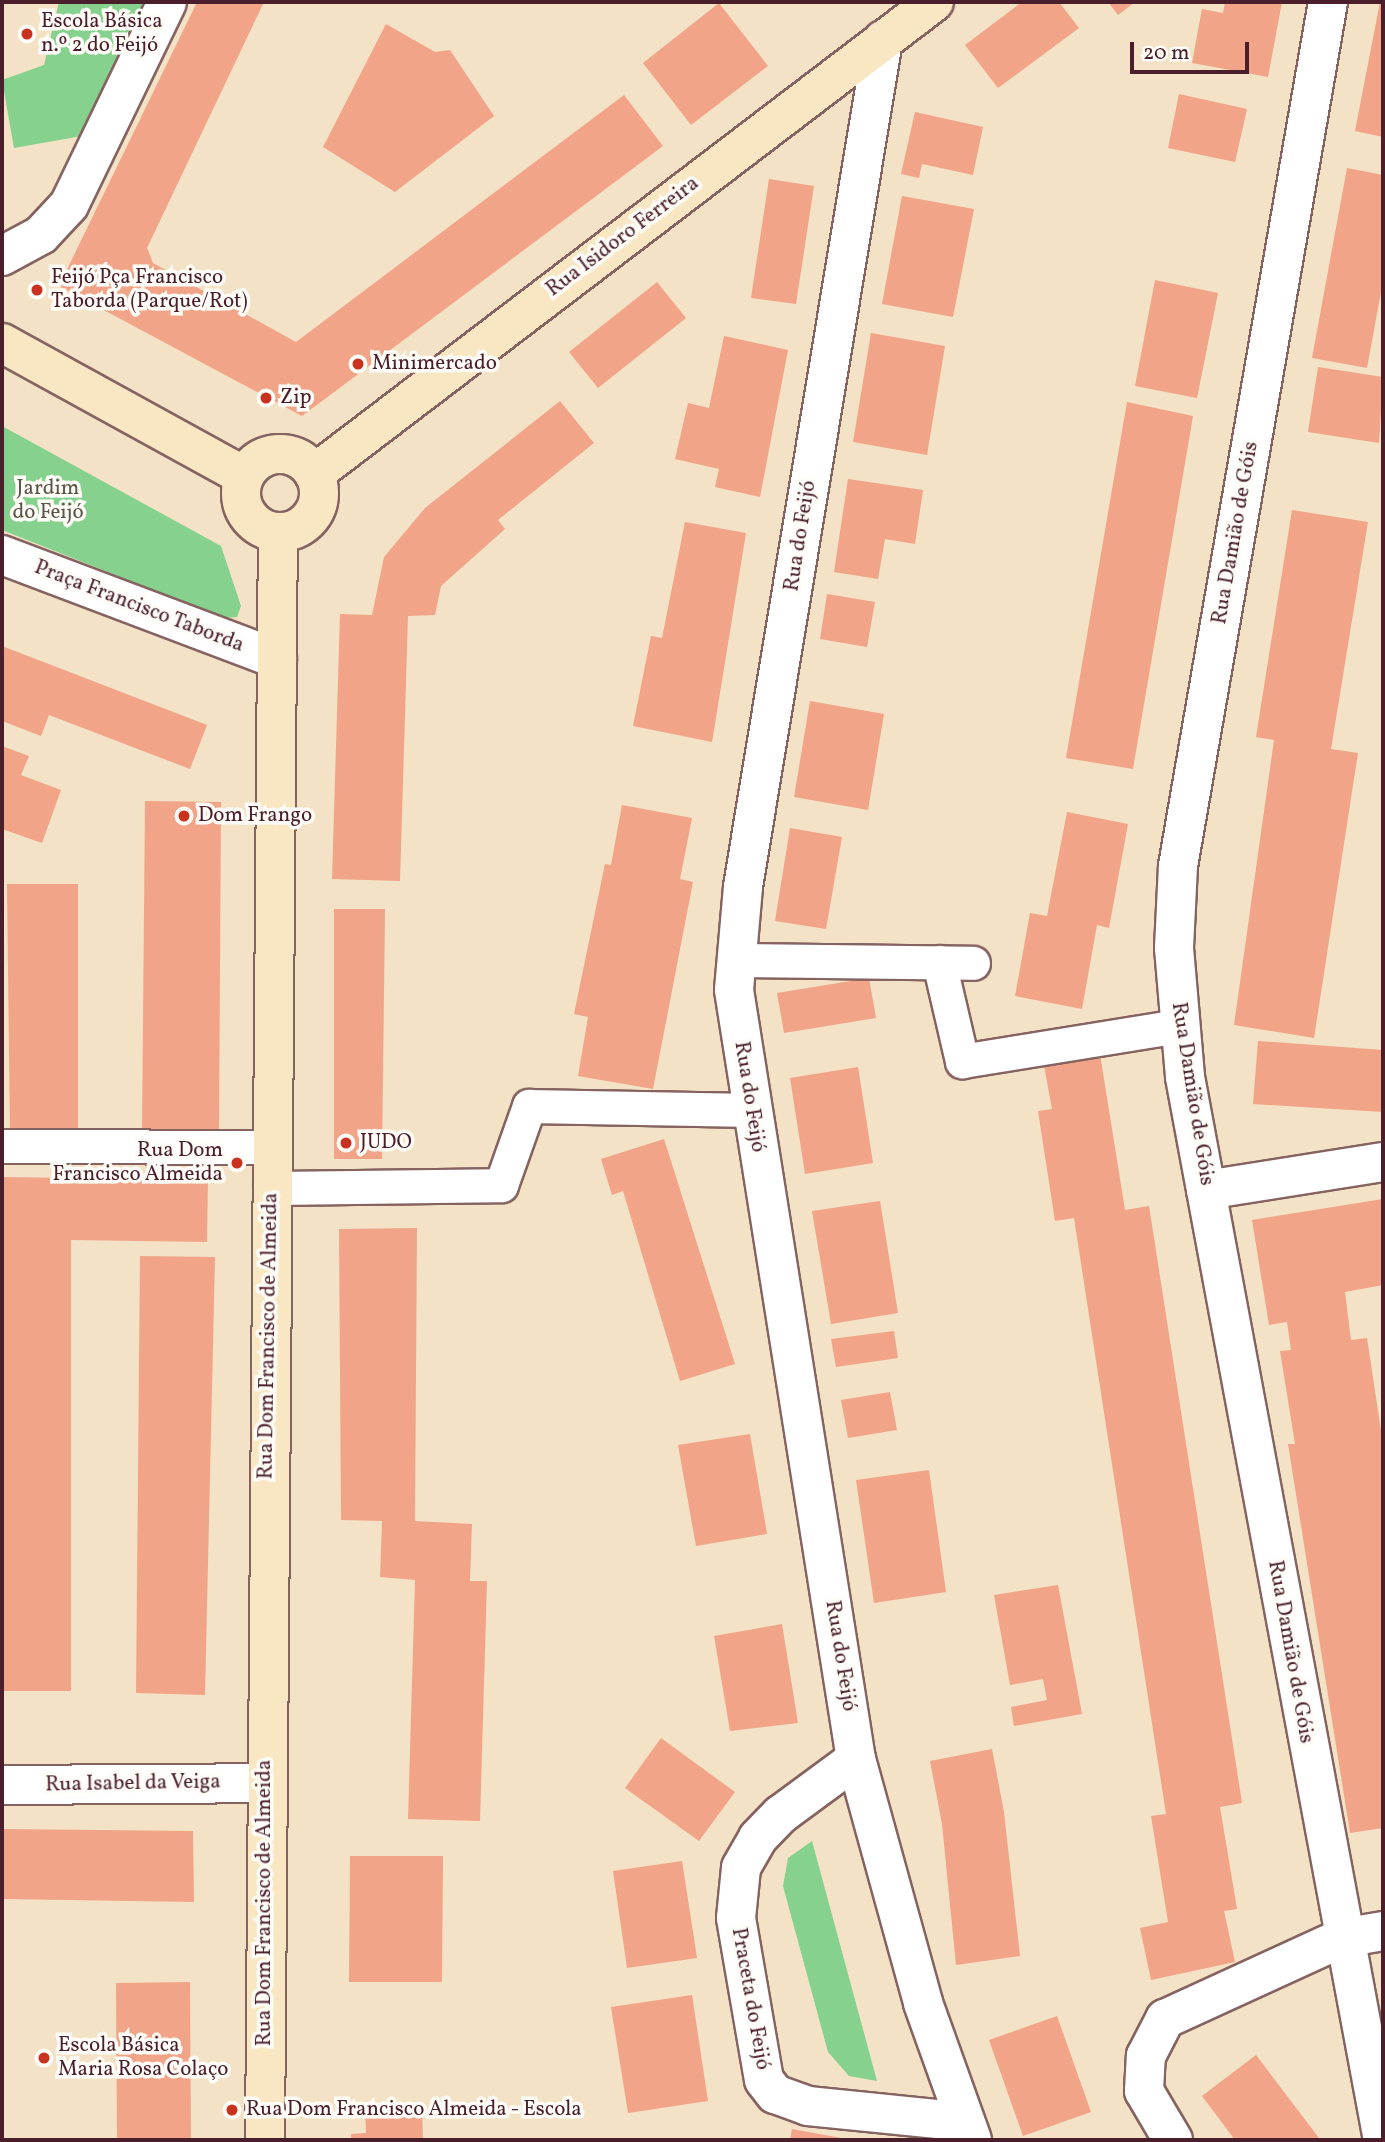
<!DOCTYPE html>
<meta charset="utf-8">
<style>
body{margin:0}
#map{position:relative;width:1385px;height:2142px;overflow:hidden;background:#f3e2c5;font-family:Vollkorn,serif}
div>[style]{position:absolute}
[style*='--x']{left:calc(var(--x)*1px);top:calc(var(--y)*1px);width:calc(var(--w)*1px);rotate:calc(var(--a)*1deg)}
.green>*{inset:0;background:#86d18e}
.building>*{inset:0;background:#f1a488}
.roads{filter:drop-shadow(2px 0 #856361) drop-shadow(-2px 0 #856361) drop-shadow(0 2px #856361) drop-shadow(0 -2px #856361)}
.pedestrian>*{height:33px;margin:-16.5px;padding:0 16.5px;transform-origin:16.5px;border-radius:16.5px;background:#fff}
.minor>*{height:38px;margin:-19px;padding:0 19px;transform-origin:19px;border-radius:19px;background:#fff}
.secondary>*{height:38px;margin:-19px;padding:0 19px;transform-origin:19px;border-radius:19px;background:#f9e7c3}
.secondary>.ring{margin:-19px;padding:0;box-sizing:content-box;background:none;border:38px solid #f9e7c3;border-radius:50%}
.dots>*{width:19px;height:19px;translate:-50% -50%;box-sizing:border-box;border:4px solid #fdfcf7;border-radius:50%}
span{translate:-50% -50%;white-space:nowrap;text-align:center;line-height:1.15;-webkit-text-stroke:7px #fdfcf7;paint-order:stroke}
.poi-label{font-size:21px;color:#4a1f2b}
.left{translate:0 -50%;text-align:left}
.right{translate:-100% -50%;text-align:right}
.street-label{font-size:21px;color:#4a1f2b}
.park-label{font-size:21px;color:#5c5449}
.frame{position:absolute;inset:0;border:4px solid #4a1f2b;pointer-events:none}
.scale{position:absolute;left:1130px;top:42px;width:119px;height:32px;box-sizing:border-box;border:4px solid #4a1f2b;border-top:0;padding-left:9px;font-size:21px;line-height:24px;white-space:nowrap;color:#4a1f2b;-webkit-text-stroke:5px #fdfcf7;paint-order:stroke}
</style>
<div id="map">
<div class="green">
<div style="clip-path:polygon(59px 2px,143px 2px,82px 136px,14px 148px,2px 80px,44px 65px)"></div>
<div style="clip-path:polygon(2px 426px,221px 546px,241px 606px,237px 617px,224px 618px,2px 530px)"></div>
<div style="clip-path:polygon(812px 1841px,877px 2081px,849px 2076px,828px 2052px,783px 1886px,788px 1858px)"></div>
</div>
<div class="building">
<div style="clip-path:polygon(197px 2px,264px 2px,147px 248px,153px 263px,296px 342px,624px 95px,663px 146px,302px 416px,59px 286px)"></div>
<div style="clip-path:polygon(1022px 2px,1059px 2px,1079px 28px,998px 88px,965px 45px)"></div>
<div style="clip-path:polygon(1108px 2px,1135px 2px,1118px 15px)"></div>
<div style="clip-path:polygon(1225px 2px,1282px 2px,1268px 77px,1192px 63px,1202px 9px,1223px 13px)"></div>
<div style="clip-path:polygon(1380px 2px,1383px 2px,1383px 137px,1355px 131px)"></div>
<div style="clip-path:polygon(719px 3px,768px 66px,691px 125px,643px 63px)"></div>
<div style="clip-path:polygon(386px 24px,435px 52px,450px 50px,494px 116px,395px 192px,323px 147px)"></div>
<div style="clip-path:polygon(1179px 94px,1247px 109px,1235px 162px,1168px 148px)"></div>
<div style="clip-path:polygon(915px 112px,983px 127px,973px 175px,922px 164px,919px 178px,901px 174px)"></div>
<div style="clip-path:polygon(1347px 168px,1383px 175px,1383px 281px,1367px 368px,1312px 358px)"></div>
<div style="clip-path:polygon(769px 179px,814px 186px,796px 304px,751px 298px)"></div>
<div style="clip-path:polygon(902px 196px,974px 209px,953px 317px,882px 304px)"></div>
<div style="clip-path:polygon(1155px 280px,1218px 293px,1197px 398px,1135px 386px)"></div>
<div style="clip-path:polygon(657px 282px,686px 318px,598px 388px,569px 352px)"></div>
<div style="clip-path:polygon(871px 333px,945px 346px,927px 455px,853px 442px)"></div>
<div style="clip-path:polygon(724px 336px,788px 350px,760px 497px,715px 487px,719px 469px,675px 459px,688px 403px,709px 408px)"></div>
<div style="clip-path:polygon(1318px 367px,1383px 377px,1379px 443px,1308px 432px)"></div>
<div style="clip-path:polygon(560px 401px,594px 443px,498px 520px,505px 529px,441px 586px,435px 615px,408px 616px,400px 881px,332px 879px,340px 614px,372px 615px,384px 557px,425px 508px)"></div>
<div style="clip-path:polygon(1127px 402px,1193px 416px,1133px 769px,1066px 758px)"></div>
<div style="clip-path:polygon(848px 479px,923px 490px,915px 544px,885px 539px,878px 579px,834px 572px)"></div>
<div style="clip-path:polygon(1292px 510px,1368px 522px,1331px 749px,1358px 753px,1314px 1038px,1234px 1025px,1274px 740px,1256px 737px)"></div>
<div style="clip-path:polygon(685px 522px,746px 533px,712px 742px,633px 726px,651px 636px,662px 638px)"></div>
<div style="clip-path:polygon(827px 594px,875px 602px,867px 647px,820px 639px)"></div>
<div style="clip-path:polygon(2px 646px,207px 725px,190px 769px,49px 715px,41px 736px,2px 721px)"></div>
<div style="clip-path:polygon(810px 701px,884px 714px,868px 810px,794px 797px)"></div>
<div style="clip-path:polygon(2px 746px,29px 756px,21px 775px,61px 790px,42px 843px,2px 829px)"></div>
<div style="clip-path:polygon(145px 801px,221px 802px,219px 1133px,142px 1132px)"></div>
<div style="clip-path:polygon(622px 805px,692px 818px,680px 879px,693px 882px,653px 1089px,578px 1076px,588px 1017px,574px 1014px,605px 864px,611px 865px)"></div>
<div style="clip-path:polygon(1067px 812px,1128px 824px,1109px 928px,1097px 925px,1082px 1009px,1015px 996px,1030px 913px,1047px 916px)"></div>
<div style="clip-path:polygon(790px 828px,842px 837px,826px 929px,775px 921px)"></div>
<div style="clip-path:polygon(7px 884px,78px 884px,78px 1136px,10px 1136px)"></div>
<div style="clip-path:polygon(334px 909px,385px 909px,382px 1159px,334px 1159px)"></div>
<div style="clip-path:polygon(869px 978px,876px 1018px,784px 1033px,777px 993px)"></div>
<div style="clip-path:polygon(1258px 1041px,1383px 1050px,1383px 1112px,1253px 1104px)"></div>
<div style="clip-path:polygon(1099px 1048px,1125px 1210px,1149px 1206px,1242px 1803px,1220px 1807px,1237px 1909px,1224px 1911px,1235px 1962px,1151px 1980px,1140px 1928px,1168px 1922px,1151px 1816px,1166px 1814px,1074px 1218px,1055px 1221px,1038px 1111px,1052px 1109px,1043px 1060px)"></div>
<div style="clip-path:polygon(858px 1067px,873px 1163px,805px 1174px,790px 1078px)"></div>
<div style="clip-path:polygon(664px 1139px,735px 1364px,680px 1381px,623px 1191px,612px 1195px,601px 1159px)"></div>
<div style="clip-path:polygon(3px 1177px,208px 1180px,207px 1242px,71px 1240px,71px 1691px,2px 1691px)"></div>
<div style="clip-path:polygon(1383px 1199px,1383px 1285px,1345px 1292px,1351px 1340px,1367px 1338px,1383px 1444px,1383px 1828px,1350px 1833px,1288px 1444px,1295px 1444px,1280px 1351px,1291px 1350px,1287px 1322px,1269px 1325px,1252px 1220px)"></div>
<div style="clip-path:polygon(880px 1201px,898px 1313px,831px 1324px,812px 1211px)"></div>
<div style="clip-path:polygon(417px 1228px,415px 1521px,472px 1524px,470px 1581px,487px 1581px,480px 1821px,408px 1819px,415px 1580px,380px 1577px,382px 1521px,341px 1520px,339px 1229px)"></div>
<div style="clip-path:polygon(140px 1256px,215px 1257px,205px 1695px,136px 1693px)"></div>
<div style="clip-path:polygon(894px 1331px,898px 1358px,836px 1367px,831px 1339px)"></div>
<div style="clip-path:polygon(890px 1392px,897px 1430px,848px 1438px,841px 1400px)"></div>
<div style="clip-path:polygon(750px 1434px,767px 1534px,696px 1546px,678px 1445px)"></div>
<div style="clip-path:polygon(929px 1470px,946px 1592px,874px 1603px,856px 1480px)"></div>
<div style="clip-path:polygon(1058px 1585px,1082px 1714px,1014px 1726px,1011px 1707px,1047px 1700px,1043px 1679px,1010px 1685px,994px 1595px)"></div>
<div style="clip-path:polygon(782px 1624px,798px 1723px,730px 1731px,714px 1636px)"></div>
<div style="clip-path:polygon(661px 1738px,735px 1792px,699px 1841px,625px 1788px)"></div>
<div style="clip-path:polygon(992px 1749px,1004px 1812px,1020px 1956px,956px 1965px,942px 1824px,930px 1761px)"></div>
<div style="clip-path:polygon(2px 1829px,193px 1831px,194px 1902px,2px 1899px)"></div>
<div style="clip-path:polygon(350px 1856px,443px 1856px,442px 1982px,349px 1982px)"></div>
<div style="clip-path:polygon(682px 1861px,697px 1958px,627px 1968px,613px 1871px)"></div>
<div style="clip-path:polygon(190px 1982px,191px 2140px,117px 2140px,116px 1983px)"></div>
<div style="clip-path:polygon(692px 1995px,708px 2101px,628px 2113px,611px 2007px)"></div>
<div style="clip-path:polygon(1057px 2016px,1091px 2112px,1023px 2136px,989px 2040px)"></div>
<div style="clip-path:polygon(1256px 2055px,1319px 2138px,1321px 2140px,1235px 2140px,1202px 2096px)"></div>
<div style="clip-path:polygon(422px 2109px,423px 2140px,351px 2140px,351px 2134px,366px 2133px,365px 2111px)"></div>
<div style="clip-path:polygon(792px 2129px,847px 2139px,847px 2140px,790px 2140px)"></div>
</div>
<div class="roads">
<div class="pedestrian">
<div style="--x:736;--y:960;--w:237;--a:0.7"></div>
<div style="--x:939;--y:962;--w:102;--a:76.9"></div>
<div style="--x:962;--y:1061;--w:219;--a:-9.2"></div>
<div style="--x:2;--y:1146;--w:268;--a:0.2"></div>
<div style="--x:270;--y:1188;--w:231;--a:-0.7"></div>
<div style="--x:501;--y:1185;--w:84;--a:-70.5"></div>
<div style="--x:529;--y:1106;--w:222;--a:1"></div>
</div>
<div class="minor">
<div style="--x:1328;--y:2;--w:877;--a:99.85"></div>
<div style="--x:1178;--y:866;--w:82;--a:92.8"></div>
<div style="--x:1174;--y:948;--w:129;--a:85.1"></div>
<div style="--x:1185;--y:1077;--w:1081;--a:79.45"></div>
<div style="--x:883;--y:40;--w:858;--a:99.39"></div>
<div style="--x:743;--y:887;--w:103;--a:95"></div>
<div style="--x:734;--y:990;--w:779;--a:80.99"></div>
<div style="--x:856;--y:1759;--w:253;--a:74.6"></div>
<div style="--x:923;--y:2003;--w:145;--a:70.3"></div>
<div style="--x:2;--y:256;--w:44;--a:-28.3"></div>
<div style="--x:41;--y:235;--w:41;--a:-47"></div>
<div style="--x:69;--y:205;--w:225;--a:-64.2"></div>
<div style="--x:2;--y:555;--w:294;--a:20.7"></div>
<div style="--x:1206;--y:1190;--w:179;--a:-9"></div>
<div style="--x:856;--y:1759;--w:94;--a:143.6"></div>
<div style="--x:780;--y:1815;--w:32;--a:134"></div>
<div style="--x:758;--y:1838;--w:34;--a:120"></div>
<div style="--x:741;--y:1868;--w:50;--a:95.7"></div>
<div style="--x:736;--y:1918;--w:164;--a:80.2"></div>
<div style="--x:764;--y:2080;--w:18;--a:52"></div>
<div style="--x:775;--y:2094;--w:35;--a:20"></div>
<div style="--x:808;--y:2106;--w:158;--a:5.8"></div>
<div style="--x:2;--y:1785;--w:263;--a:-0.4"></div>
<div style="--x:1173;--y:2140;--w:57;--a:-120.6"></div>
<div style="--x:1144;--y:2091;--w:35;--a:-87"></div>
<div style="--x:1146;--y:2056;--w:42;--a:-62.8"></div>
<div style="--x:1165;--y:2019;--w:195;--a:-24.6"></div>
<div style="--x:1342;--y:1938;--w:42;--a:-9.7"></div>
</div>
<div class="secondary">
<div style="--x:2;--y:343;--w:276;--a:28.8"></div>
<div class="ring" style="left:241px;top:454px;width:40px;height:40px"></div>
<div style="--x:314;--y:474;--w:779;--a:-37.28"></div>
<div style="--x:265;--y:2140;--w:1608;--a:-89.54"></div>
</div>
</div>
<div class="dots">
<div style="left:27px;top:34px;background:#c8321e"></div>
<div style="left:37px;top:290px;background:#c8321e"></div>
<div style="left:358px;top:364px;background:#c8321e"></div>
<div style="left:266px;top:398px;background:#c8321e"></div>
<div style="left:184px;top:816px;background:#c8321e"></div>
<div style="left:346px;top:1143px;background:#c8321e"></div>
<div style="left:237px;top:1163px;background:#c8321e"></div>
<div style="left:44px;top:2058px;background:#c8321e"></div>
<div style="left:232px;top:2110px;background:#c8321e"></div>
</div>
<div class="poi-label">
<span class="left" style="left:41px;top:34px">Escola Básica<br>n.º 2 do Feijó</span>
<span class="left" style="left:51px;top:290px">Feijó Pça Francisco<br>Taborda (Parque/Rot)</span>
<span class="left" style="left:372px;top:364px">Minimercado</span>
<span class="left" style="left:280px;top:398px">Zip</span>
<span class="left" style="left:198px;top:816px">Dom Frango</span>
<span class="left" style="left:360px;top:1143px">JUDO</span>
<span class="right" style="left:223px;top:1163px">Rua Dom<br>Francisco Almeida</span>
<span class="left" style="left:58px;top:2058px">Escola Básica<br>Maria Rosa Colaço</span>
<span class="left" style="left:246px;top:2110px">Rua Dom Francisco Almeida - Escola</span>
</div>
<div class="street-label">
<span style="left:623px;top:237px;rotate:-37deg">Rua Isidoro Ferreira</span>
<span style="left:1236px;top:533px;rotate:-80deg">Rua Damião de Góis</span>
<span style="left:801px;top:536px;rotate:-81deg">Rua do Feijó</span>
<span style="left:139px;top:607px;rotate:21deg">Praça Francisco Taborda</span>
<span style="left:1192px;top:1094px;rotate:81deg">Rua Damião de Góis</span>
<span style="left:749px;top:1097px;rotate:81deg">Rua do Feijó</span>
<span style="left:269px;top:1336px;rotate:-89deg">Rua Dom Francisco de Almeida</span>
<span style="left:1290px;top:1652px;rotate:80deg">Rua Damião de Góis</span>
<span style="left:840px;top:1656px;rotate:81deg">Rua do Feijó</span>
<span style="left:133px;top:1784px;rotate:-1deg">Rua Isabel da Veiga</span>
<span style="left:265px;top:1903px;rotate:-90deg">Rua Dom Francisco de Almeida</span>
<span style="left:750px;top:1999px;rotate:80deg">Praceta do Feijó</span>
</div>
<div class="park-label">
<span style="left:48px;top:501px">Jardim<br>do Feijó</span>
</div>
<div class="frame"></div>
<div class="scale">20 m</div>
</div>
